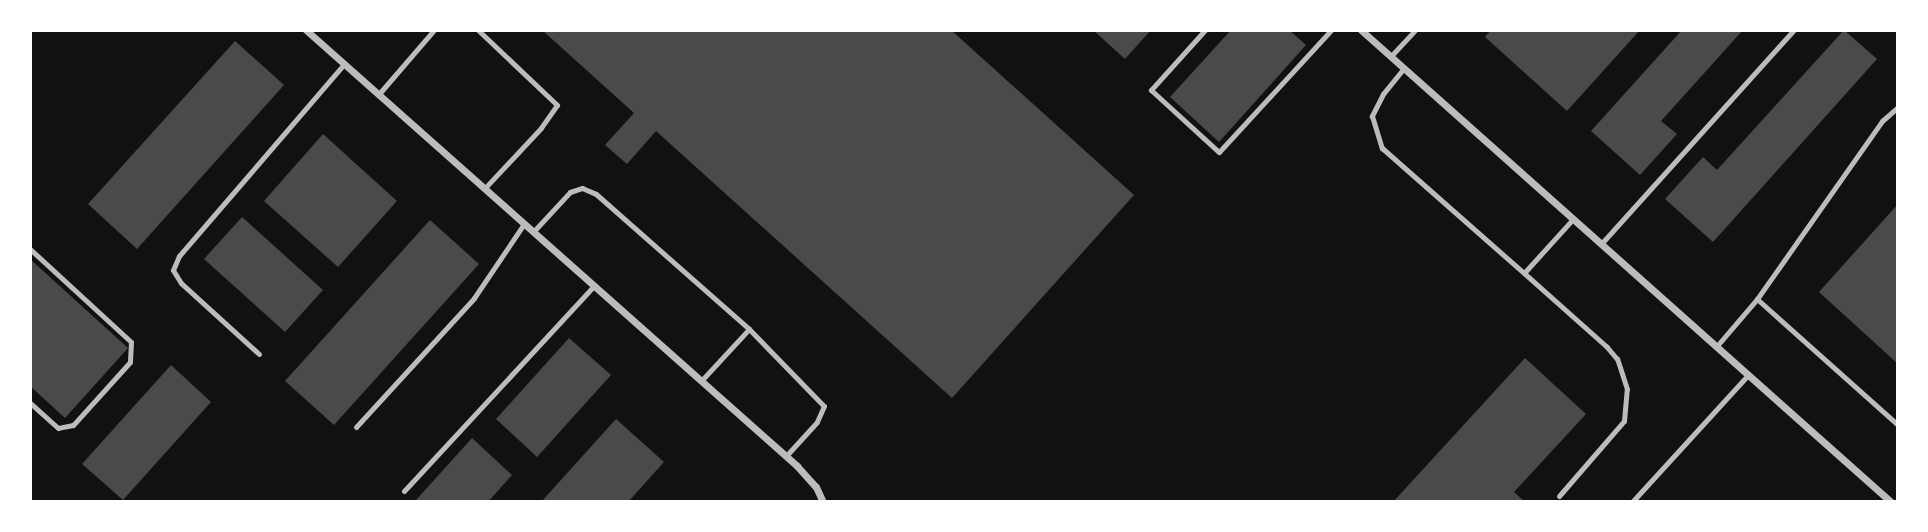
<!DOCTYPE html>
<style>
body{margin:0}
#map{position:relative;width:1928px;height:532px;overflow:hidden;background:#111;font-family:"Roboto Condensed",sans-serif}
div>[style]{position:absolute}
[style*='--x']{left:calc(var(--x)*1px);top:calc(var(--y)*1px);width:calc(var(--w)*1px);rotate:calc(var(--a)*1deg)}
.building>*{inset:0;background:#4a4a4a}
.service>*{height:5px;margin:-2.5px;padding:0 2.5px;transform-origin:2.5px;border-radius:2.5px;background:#bcbcbc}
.minor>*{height:7px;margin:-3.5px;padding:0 3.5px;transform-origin:3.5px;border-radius:3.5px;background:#bcbcbc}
span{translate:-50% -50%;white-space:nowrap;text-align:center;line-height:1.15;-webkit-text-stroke:6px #fff;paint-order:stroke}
.frame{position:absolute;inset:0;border:32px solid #fff;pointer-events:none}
</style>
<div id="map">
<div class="building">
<div style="clip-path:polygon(542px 30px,951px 30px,1134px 195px,952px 398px,656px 131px,627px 164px,605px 145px,634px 113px)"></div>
<div style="clip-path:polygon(1093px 30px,1151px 30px,1125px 59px)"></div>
<div style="clip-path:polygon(1231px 30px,1289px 30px,1306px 45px,1219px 142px,1170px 97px)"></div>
<div style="clip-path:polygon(1491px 30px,1640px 30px,1567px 111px,1485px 37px)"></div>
<div style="clip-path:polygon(1682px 30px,1743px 30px,1661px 121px,1677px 134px,1640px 175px,1591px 131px)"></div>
<div style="clip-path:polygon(1844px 30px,1877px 59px,1713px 242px,1665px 199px,1703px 157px,1717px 170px)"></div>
<div style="clip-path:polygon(235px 41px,284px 85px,137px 249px,88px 204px)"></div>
<div style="clip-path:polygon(323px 134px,397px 201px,338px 267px,264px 201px)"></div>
<div style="clip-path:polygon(1898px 204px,1898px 364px,1819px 292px)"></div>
<div style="clip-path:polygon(242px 217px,323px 290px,285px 332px,204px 259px)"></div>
<div style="clip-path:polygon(430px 220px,479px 264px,334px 425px,285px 381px)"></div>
<div style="clip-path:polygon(30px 259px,128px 348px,65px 418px,30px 386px)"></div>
<div style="clip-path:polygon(569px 338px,611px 375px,537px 457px,496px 419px)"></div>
<div style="clip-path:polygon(1525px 358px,1586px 414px,1514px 492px,1525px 502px,1393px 502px)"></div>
<div style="clip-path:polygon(171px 365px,211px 402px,123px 500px,82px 464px)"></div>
<div style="clip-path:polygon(616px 419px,664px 462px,628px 502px,541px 502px)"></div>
<div style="clip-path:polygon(472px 438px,512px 475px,488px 502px,418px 502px,416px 500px)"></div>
</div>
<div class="service">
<div style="--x:478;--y:30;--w:109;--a:43.5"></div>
<div style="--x:557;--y:105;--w:28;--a:125"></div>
<div style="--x:541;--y:128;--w:83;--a:133.1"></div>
<div style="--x:1205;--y:30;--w:81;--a:132"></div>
<div style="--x:1151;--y:90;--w:92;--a:42.4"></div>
<div style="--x:1219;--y:152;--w:166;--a:-47.4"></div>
<div style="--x:1391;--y:56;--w:35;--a:-47"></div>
<div style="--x:1404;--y:68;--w:33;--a:129"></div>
<div style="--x:1383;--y:94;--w:25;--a:117"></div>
<div style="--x:1372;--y:116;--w:34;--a:73"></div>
<div style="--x:1382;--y:148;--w:189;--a:41.4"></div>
<div style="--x:378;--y:95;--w:86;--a:-49.3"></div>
<div style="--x:533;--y:232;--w:54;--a:-47.2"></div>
<div style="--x:570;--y:192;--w:13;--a:-18"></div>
<div style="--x:582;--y:188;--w:15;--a:23"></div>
<div style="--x:596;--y:194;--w:204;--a:41.4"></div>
<div style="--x:749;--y:329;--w:107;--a:45.8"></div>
<div style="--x:824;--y:406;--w:17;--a:114"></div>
<div style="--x:817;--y:422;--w:46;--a:132.4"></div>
<div style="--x:1601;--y:244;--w:288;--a:-48"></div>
<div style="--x:30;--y:249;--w:137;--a:42.6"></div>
<div style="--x:131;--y:342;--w:20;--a:93"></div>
<div style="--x:130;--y:362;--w:85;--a:132.1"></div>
<div style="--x:73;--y:425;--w:15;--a:169"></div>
<div style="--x:58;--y:428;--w:38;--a:-138"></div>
<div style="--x:1757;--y:299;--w:189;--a:41.8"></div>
<div style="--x:1716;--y:347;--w:63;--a:-49.5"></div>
<div style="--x:1757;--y:299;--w:218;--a:-54.9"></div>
<div style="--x:1882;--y:121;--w:21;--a:-41"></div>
<div style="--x:259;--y:354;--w:105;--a:-137.7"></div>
<div style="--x:181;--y:283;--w:15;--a:-122"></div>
<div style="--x:173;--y:270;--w:15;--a:-67"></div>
<div style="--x:179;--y:256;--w:253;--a:-49.3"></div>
<div style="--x:701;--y:381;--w:71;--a:-47.3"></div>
<div style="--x:356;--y:427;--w:175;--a:-47.5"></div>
<div style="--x:474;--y:298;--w:89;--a:-56"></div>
<div style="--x:404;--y:491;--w:280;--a:-47.2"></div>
<div style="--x:1559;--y:496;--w:99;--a:-49.1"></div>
<div style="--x:1624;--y:421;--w:32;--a:-85"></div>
<div style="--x:1627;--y:389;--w:32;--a:-108"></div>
<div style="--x:1617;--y:359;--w:16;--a:-130"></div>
<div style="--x:1607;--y:347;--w:111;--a:-138.3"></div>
<div style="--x:1524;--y:273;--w:73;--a:-47.8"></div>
<div style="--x:1632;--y:502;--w:172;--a:-47.6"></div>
</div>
<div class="minor">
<div style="--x:306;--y:30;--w:657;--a:41.6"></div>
<div style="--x:797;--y:466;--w:28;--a:48"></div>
<div style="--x:816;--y:487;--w:17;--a:65"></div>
<div style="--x:1361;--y:30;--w:710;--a:41.69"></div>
</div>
<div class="frame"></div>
</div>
